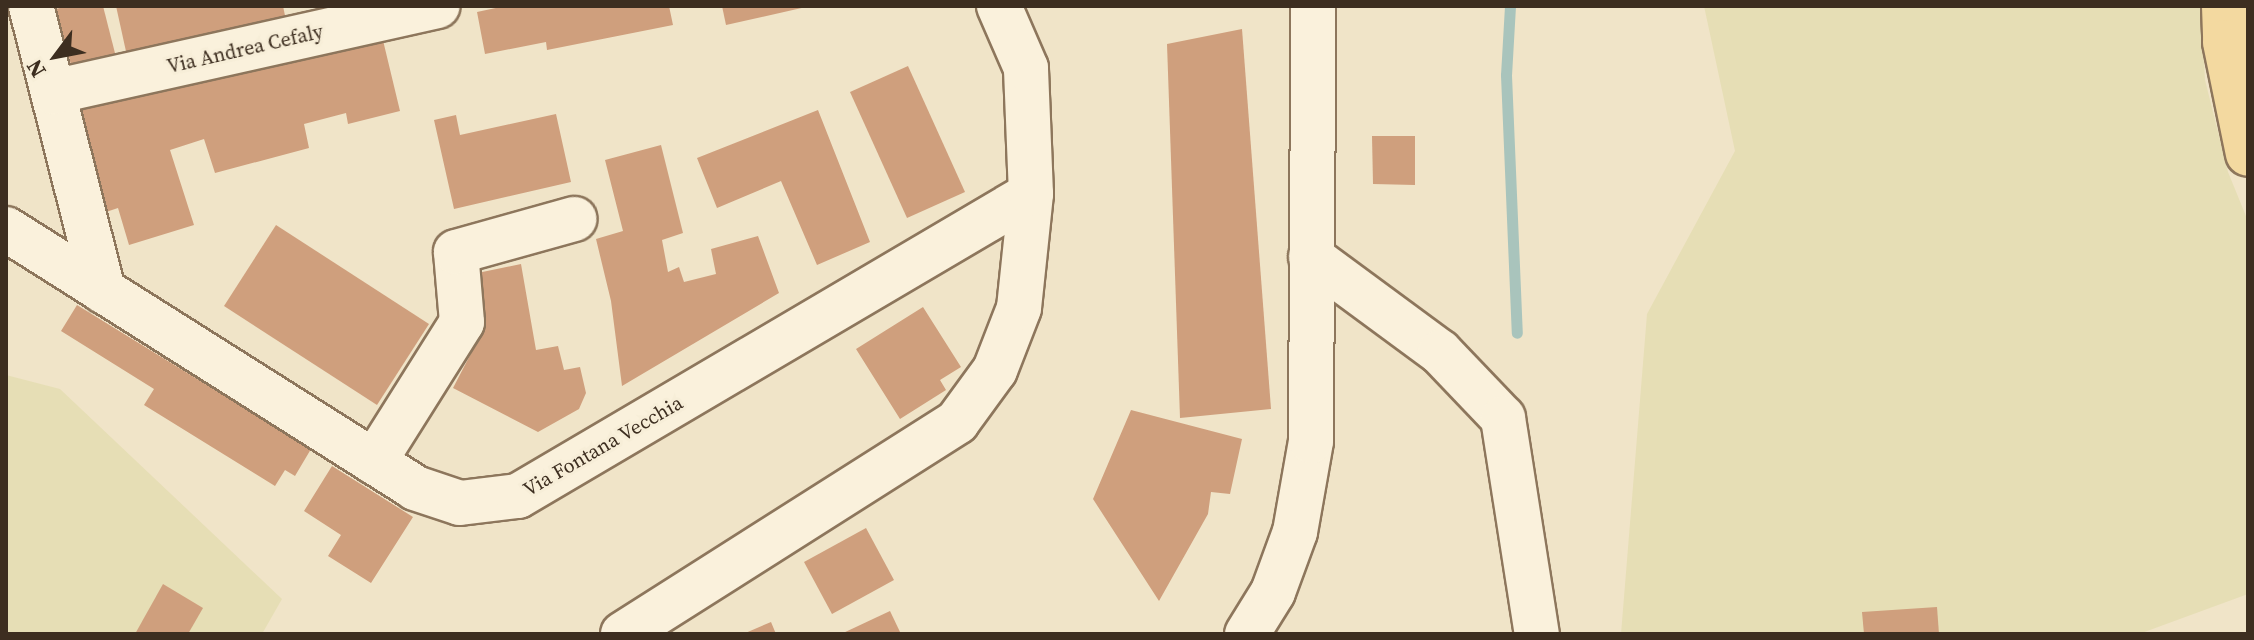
<!DOCTYPE html>
<style>
body{margin:0}
#map{position:relative;width:2254px;height:640px;overflow:hidden;background:#f0e4c8;font-family:"Source Serif 4",serif}
div>[style]{position:absolute}
[style*='--x']{left:calc(var(--x)*1px);top:calc(var(--y)*1px);width:calc(var(--w)*1px);rotate:calc(var(--a)*1deg)}
.farmland>*{inset:0;background:#e6deb5}
.stream>*{height:11px;margin:-5.5px;padding:0 5.5px;transform-origin:5.5px;border-radius:5.5px;background:#a9c4bc}
.building>*{inset:0;background:#cf9f7d}
.roads{filter:drop-shadow(2px 0 #8d765c) drop-shadow(-2px 0 #8d765c) drop-shadow(0 2px #8d765c) drop-shadow(0 -2px #8d765c)}
.minor>*{height:44px;margin:-22px;padding:0 22px;transform-origin:22px;border-radius:22px;background:#faf1dc}
.major>*{height:44px;margin:-22px;padding:0 22px;transform-origin:22px;border-radius:22px;background:#f3d9a0}
span{translate:-50% -50%;white-space:nowrap;text-align:center;line-height:1.15;-webkit-text-stroke:6px #f7eed8;paint-order:stroke}
.street-label{font-size:20px;color:#3d2e20}
.frame{position:absolute;inset:0;border:8px solid #3d2e20;pointer-events:none}
.north{position:absolute;left:16px;top:16px;width:80px;height:80px;-webkit-text-stroke:6px #f7eed8;paint-order:stroke;rotate:238deg;font-size:22px;font-weight:700;line-height:32px;text-align:center;color:#3d2e20}
.north::after{content:'';display:block;margin:auto;width:28px;height:36px;background:#3d2e20;clip-path:polygon(50% 0,100% 100%,50% 72%,0 100%)}
</style>
<div id="map">
<div class="farmland">
<div style="clip-path:polygon(1704px 6px,2201px 6px,2205px 80px,2228px 172px,2248px 221px,2248px 594px,2139px 634px,1621px 634px,1647px 314px,1735px 151px)"></div>
<div style="clip-path:polygon(6px 375px,60px 389px,282px 599px,262px 634px,6px 634px)"></div>
</div>
<div class="stream">
<div style="--x:1510;--y:6;--w:69;--a:93.3"></div>
<div style="--x:1506;--y:75;--w:258;--a:87.6"></div>
</div>
<div class="building">
<div style="clip-path:polygon(67px 6px,103px 6px,118px 65px,74px 76px,56px 9px)"></div>
<div style="clip-path:polygon(116px 6px,283px 6px,288px 30px,129px 65px)"></div>
<div style="clip-path:polygon(505px 6px,669px 6px,673px 25px,547px 50px,546px 42px,485px 54px,477px 12px)"></div>
<div style="clip-path:polygon(722px 6px,806px 6px,806px 7px,726px 25px)"></div>
<div style="clip-path:polygon(1242px 29px,1271px 409px,1180px 418px,1167px 44px)"></div>
<div style="clip-path:polygon(381px 32px,400px 111px,348px 124px,346px 113px,304px 124px,309px 148px,215px 173px,204px 139px,170px 150px,194px 225px,129px 245px,118px 208px,103px 213px,70px 109px)"></div>
<div style="clip-path:polygon(908px 66px,965px 192px,907px 218px,850px 92px)"></div>
<div style="clip-path:polygon(818px 110px,870px 242px,817px 265px,781px 181px,717px 208px,697px 158px)"></div>
<div style="clip-path:polygon(556px 114px,571px 182px,454px 209px,434px 120px,456px 115px,460px 135px)"></div>
<div style="clip-path:polygon(1372px 136px,1415px 136px,1415px 185px,1373px 184px)"></div>
<div style="clip-path:polygon(661px 145px,683px 233px,662px 240px,668px 272px,679px 267px,684px 282px,716px 274px,711px 249px,758px 236px,779px 293px,622px 386px,611px 301px,596px 239px,623px 231px,605px 160px)"></div>
<div style="clip-path:polygon(276px 225px,429px 324px,377px 405px,224px 306px)"></div>
<div style="clip-path:polygon(521px 264px,536px 350px,558px 346px,564px 370px,580px 367px,586px 393px,579px 409px,538px 432px,453px 388px,478px 340px,463px 276px)"></div>
<div style="clip-path:polygon(77px 305px,311px 449px,295px 476px,285px 470px,275px 486px,144px 405px,154px 389px,61px 331px)"></div>
<div style="clip-path:polygon(923px 307px,961px 367px,940px 380px,946px 390px,900px 419px,856px 349px)"></div>
<div style="clip-path:polygon(1131px 410px,1242px 439px,1230px 494px,1211px 492px,1208px 514px,1159px 601px,1093px 499px)"></div>
<div style="clip-path:polygon(332px 466px,413px 517px,371px 583px,328px 556px,341px 535px,304px 511px)"></div>
<div style="clip-path:polygon(866px 528px,894px 580px,832px 614px,804px 562px)"></div>
<div style="clip-path:polygon(163px 584px,203px 608px,188px 634px,135px 634px)"></div>
<div style="clip-path:polygon(1937px 607px,1939px 634px,1864px 634px,1862px 612px)"></div>
<div style="clip-path:polygon(890px 611px,901px 634px,841px 634px)"></div>
<div style="clip-path:polygon(771px 622px,776px 634px,743px 634px)"></div>
</div>
<div class="roads">
<div class="minor">
<div style="--x:31;--y:6;--w:294;--a:75.8"></div>
<div style="--x:53;--y:92;--w:394;--a:-12.6"></div>
<div style="--x:6;--y:229;--w:484;--a:32.3"></div>
<div style="--x:415;--y:488;--w:47;--a:18.4"></div>
<div style="--x:460;--y:503;--w:58;--a:-6.9"></div>
<div style="--x:518;--y:496;--w:595;--a:-30.49"></div>
<div style="--x:1311;--y:257;--w:160;--a:36.4"></div>
<div style="--x:1440;--y:352;--w:91;--a:46.3"></div>
<div style="--x:1503;--y:418;--w:219;--a:81.1"></div>
<div style="--x:374;--y:462;--w:165;--a:-57.8"></div>
<div style="--x:462;--y:322;--w:70;--a:-94.9"></div>
<div style="--x:456;--y:252;--w:123;--a:-15.6"></div>
<div style="--x:623;--y:634;--w:396;--a:-32.4"></div>
<div style="--x:957;--y:422;--w:64;--a:-53.8"></div>
<div style="--x:995;--y:370;--w:66;--a:-68.8"></div>
<div style="--x:1019;--y:308;--w:115;--a:-84"></div>
<div style="--x:1031;--y:194;--w:126;--a:-92.3"></div>
<div style="--x:1026;--y:68;--w:68;--a:-113.5"></div>
<div style="--x:1247;--y:634;--w:49;--a:-58.2"></div>
<div style="--x:1273;--y:592;--w:64;--a:-69.9"></div>
<div style="--x:1295;--y:532;--w:92;--a:-80"></div>
<div style="--x:1311;--y:441;--w:435;--a:-89.7"></div>
</div>
<div class="major">
<div style="--x:2224;--y:6;--w:36;--a:88"></div>
<div style="--x:2225;--y:42;--w:114;--a:78.4"></div>
</div>
</div>
<div class="street-label">
<span style="left:245px;top:49px;rotate:-13deg">Via Andrea Cefaly</span>
<span style="left:603px;top:446px;rotate:-30deg">Via Fontana Vecchia</span>
</div>
<div class="frame"></div>
<div class="north">N</div>
</div>
